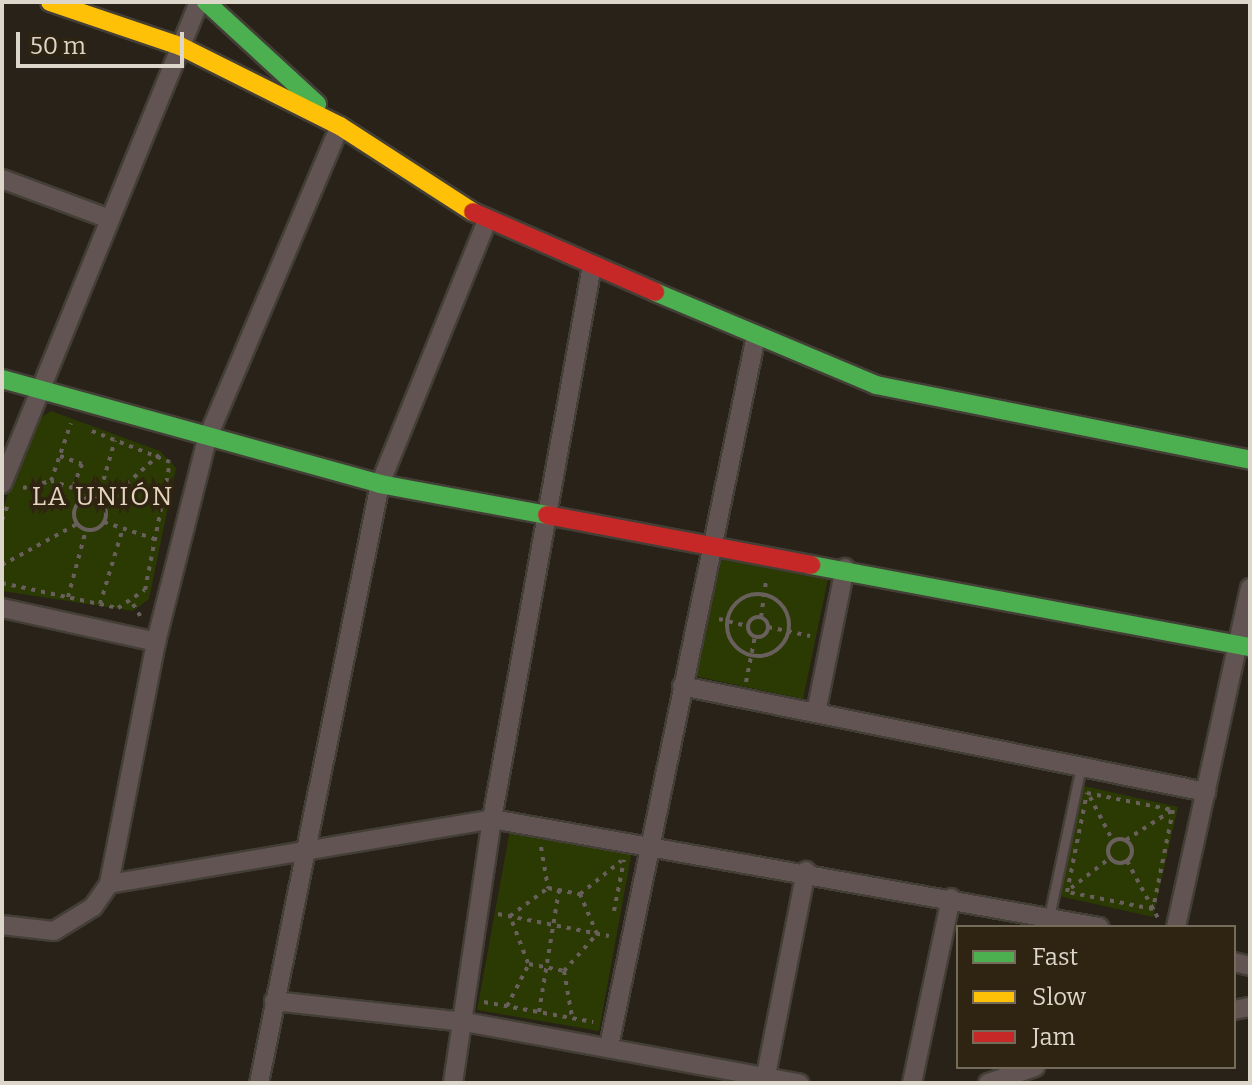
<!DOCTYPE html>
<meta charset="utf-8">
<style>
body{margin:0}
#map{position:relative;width:1252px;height:1085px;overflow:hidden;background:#282218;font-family:Bitter,serif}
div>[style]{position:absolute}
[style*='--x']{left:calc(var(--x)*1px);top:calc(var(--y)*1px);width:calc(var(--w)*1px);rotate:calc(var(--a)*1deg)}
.green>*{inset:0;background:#2b3a03}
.path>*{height:4px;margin-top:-2px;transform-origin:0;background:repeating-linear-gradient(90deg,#695f5c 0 4px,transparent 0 10px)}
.path>.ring{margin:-2px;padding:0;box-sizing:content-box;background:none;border:4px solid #695f5c;border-radius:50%}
.roads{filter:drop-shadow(2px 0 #433e36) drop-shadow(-2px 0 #433e36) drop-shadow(0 2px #433e36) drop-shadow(0 -2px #433e36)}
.lane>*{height:9px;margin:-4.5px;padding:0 4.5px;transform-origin:4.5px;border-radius:4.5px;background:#615453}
.street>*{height:18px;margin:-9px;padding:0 9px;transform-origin:9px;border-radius:9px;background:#615453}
.fast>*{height:18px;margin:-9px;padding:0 9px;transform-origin:9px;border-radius:9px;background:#4caf50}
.slow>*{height:18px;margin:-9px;padding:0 9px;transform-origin:9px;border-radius:9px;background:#ffc107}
.jam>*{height:18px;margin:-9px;padding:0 9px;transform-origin:9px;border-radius:9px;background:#c62828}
span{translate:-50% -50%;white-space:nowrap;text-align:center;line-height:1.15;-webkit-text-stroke:7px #2f2311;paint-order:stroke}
.neighbourhood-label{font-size:26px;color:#e5d5bf;letter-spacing:2px}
.frame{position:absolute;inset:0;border:4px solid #ddd6cb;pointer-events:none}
.legend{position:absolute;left:956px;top:925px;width:280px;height:144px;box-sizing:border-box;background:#2f2311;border:2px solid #756b5b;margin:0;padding:10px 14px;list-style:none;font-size:24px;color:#ddd6cb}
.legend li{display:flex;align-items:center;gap:16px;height:40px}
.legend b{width:40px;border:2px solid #756b5b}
.scale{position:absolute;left:16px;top:32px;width:168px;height:36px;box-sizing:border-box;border:4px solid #ddd6cb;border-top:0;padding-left:10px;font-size:24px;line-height:28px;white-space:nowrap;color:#ddd6cb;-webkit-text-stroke:6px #2f2311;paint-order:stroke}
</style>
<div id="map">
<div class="green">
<div style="clip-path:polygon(51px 411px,160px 451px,176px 468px,149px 599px,133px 611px,2px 591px,2px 512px,31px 424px)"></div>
<div style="clip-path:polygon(720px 556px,828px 579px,803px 699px,694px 676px)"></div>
<div style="clip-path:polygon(1084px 786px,1178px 807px,1153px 917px,1059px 896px)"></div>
<div style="clip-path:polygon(510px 830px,632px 851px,599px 1031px,477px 1010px)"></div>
</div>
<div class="path">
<div style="--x:60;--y:456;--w:23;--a:20"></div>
<div style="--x:82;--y:464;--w:26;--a:111"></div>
<div style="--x:73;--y:488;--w:23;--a:-162"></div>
<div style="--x:51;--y:481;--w:61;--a:-71"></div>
<div style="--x:23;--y:488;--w:29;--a:-14"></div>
<div class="ring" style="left:74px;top:498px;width:28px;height:28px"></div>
<div style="--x:98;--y:499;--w:61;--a:-73.9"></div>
<div style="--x:104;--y:504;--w:74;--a:-41.7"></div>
<div style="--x:2;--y:520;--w:17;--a:-69"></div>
<div style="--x:104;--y:522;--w:54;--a:18.4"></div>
<div style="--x:2;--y:565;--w:85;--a:-28.7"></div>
<div style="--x:2;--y:583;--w:119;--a:12.2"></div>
<div style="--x:118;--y:608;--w:32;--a:-34"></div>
<div style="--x:145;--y:590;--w:130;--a:-78.9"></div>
<div style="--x:170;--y:462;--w:87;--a:-158.4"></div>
<div class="ring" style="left:727px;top:594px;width:58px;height:58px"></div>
<div style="--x:68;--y:597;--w:69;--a:-75"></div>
<div style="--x:100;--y:604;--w:79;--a:-73.2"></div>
<div style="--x:133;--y:604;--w:17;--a:59"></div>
<div style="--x:761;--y:617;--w:37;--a:-82"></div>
<div class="ring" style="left:748px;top:617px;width:16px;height:16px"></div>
<div style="--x:719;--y:619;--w:29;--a:14"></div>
<div style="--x:768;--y:627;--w:43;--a:12.1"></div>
<div style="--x:746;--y:682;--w:47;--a:-78.9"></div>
<div style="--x:1087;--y:793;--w:88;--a:11.2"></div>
<div style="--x:1173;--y:810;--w:101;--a:101.4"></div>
<div style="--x:1153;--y:909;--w:88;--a:-168.8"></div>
<div style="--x:1067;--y:892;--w:101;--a:-78.6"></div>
<div style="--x:1090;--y:797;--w:50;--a:62.4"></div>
<div class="ring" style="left:1108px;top:839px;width:20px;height:20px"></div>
<div style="--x:1126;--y:840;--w:54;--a:-32.8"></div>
<div style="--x:541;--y:847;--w:42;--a:80.3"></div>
<div style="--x:548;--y:888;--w:33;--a:11"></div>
<div style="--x:580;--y:894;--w:53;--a:-38.8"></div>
<div style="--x:1127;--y:861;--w:65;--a:61.5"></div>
<div style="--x:1071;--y:888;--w:49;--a:-37.6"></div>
<div style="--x:614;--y:911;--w:52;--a:-78.9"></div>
<div style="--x:498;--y:914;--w:113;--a:11.2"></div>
<div style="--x:528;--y:963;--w:50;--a:-111"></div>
<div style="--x:510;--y:916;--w:47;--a:-36.4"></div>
<div style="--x:564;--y:971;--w:50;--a:-48.3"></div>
<div style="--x:597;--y:934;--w:43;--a:-113"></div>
<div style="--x:484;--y:1002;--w:111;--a:10.4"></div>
<div style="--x:507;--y:1006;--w:47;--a:-62.4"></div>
<div style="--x:529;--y:964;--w:36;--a:11"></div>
<div style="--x:564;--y:971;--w:47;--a:80.1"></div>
<div style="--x:539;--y:1012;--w:124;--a:-80.7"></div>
</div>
<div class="roads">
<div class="lane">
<div style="--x:1049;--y:917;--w:153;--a:-78"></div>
</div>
<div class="street">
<div style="--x:2;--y:179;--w:112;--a:20.4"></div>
<div style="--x:2;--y:484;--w:521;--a:-67.77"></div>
<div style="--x:2;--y:608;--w:158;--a:12.4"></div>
<div style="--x:682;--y:686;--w:535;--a:11.44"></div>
<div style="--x:816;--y:713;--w:148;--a:-78.7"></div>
<div style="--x:109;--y:884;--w:388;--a:-9.6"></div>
<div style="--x:492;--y:819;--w:617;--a:10.09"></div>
<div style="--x:2;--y:925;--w:52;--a:6.6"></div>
<div style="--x:54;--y:931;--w:46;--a:-31.6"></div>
<div style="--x:93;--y:907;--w:28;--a:-55"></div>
<div style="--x:109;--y:884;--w:247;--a:-79"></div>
<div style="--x:156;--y:642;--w:209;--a:-75.9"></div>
<div style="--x:207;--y:439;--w:340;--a:-67"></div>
<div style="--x:1176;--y:927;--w:347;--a:-77.7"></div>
<div style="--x:1234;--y:962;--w:16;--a:14"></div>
<div style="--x:274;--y:1001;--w:192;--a:6.3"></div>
<div style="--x:465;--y:1022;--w:340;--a:10.4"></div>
<div style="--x:1234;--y:1010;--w:16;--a:-11"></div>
<div style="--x:609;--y:1046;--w:725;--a:-78.3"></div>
<div style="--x:766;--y:1075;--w:208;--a:-78.9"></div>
<div style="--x:259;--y:1083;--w:611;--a:-78.58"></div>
<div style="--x:380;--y:484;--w:284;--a:-67.9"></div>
<div style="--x:453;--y:1083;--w:267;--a:-81.6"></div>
<div style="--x:492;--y:819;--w:562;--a:-79.75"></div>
<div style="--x:912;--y:1083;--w:189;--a:-78.1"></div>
<div style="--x:988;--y:1083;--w:50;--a:-18.8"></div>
</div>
<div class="fast">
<div style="--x:206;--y:2;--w:151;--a:42.6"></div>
<div style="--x:655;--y:292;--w:240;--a:22.8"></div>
<div style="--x:876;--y:385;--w:381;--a:11.3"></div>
<div style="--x:2;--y:379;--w:392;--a:15.5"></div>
<div style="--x:380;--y:484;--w:170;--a:10.5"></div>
<div style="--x:811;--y:565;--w:447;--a:10.6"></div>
</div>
<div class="slow">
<div style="--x:50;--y:2;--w:137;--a:18.7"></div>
<div style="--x:180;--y:46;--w:179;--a:26.6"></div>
<div style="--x:340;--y:126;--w:158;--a:32.9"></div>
</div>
<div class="jam">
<div style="--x:473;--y:212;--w:199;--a:23.7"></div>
<div style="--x:547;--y:515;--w:269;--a:10.7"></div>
</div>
</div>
<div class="neighbourhood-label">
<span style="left:103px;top:497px">LA UNIÓN</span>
</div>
<div class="frame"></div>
<ul class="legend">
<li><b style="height:10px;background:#4caf50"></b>Fast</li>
<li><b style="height:10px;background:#ffc107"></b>Slow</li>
<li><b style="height:10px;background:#c62828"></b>Jam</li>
</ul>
<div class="scale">50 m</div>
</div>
